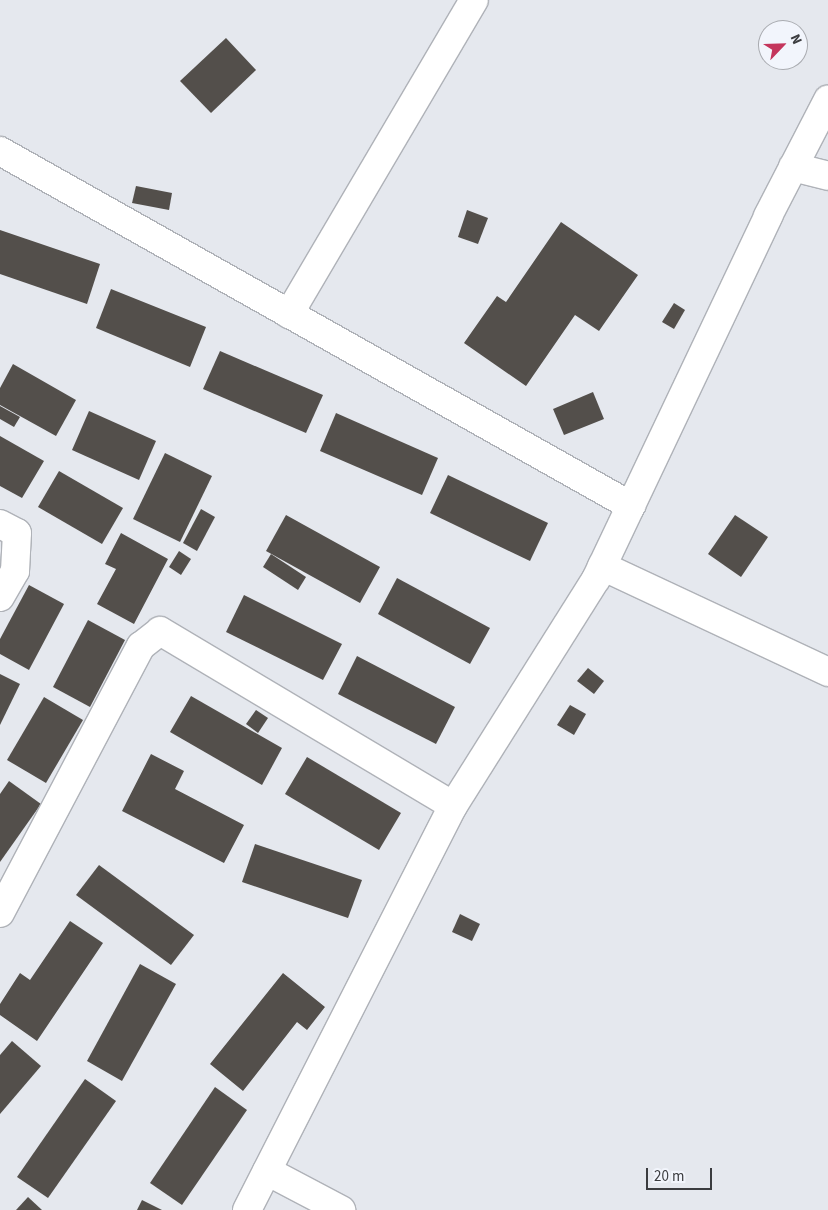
<!DOCTYPE html>
<style>
body{margin:0}
#map{position:relative;width:828px;height:1210px;overflow:hidden;background:#e5e8ee;font-family:"Source Sans 3",sans-serif}
div>[style]{position:absolute}
[style*='--x']{left:calc(var(--x)*1px);top:calc(var(--y)*1px);width:calc(var(--w)*1px);rotate:calc(var(--a)*1deg)}
.building>*{inset:0;background:#534f4b}
.roads{filter:drop-shadow(1px 0 #afb2b8) drop-shadow(-1px 0 #afb2b8) drop-shadow(0 1px #afb2b8) drop-shadow(0 -1px #afb2b8)}
.minor>*{height:28px;margin:-14px;padding:0 14px;transform-origin:14px;border-radius:14px;background:#fff}
span{translate:-50% -50%;white-space:nowrap;text-align:center;line-height:1.15;-webkit-text-stroke:5px #f2f5fc;paint-order:stroke}
.north{position:absolute;left:758px;top:20px;width:50px;height:50px;box-sizing:border-box;background:#f2f5fc;border:1px solid #a9abb0;border-radius:50%;rotate:66deg;font-size:14px;font-weight:700;line-height:20px;text-align:center;color:#3b3c3f}
.north::after{content:'';display:block;margin:auto;width:18px;height:22px;background:#c4355c;clip-path:polygon(50% 0,100% 100%,50% 72%,0 100%)}
.scale{position:absolute;left:646px;top:1168px;width:66px;height:22px;box-sizing:border-box;border:2px solid #3b3c3f;border-top:0;padding-left:6px;font-size:15px;line-height:18px;white-space:nowrap;color:#3b3c3f;-webkit-text-stroke:4px #f2f5fc;paint-order:stroke}
</style>
<div id="map">
<div class="building">
<div style="clip-path:polygon(226px 38px,256px 70px,211px 113px,180px 81px)"></div>
<div style="clip-path:polygon(136px 186px,172px 193px,169px 210px,132px 203px)"></div>
<div style="clip-path:polygon(467px 210px,488px 218px,478px 244px,458px 237px)"></div>
<div style="clip-path:polygon(561px 222px,638px 275px,599px 331px,575px 315px,526px 386px,464px 343px,497px 296px,506px 302px)"></div>
<div style="clip-path:polygon(0 230px,100px 264px,87px 304px,0 274px)"></div>
<div style="clip-path:polygon(111px 289px,206px 327px,190px 367px,96px 328px)"></div>
<div style="clip-path:polygon(674px 303px,685px 310px,674px 329px,662px 322px)"></div>
<div style="clip-path:polygon(220px 351px,323px 395px,306px 433px,203px 389px)"></div>
<div style="clip-path:polygon(13px 364px,76px 400px,56px 436px,0 405px,0 388px)"></div>
<div style="clip-path:polygon(593px 392px,604px 419px,564px 435px,553px 409px)"></div>
<div style="clip-path:polygon(0 406px,20px 417px,14px 427px,0 419px)"></div>
<div style="clip-path:polygon(89px 411px,156px 441px,139px 480px,72px 450px)"></div>
<div style="clip-path:polygon(336px 413px,438px 458px,422px 495px,320px 451px)"></div>
<div style="clip-path:polygon(0 436px,44px 461px,22px 498px,0 486px)"></div>
<div style="clip-path:polygon(165px 453px,212px 476px,180px 542px,133px 519px)"></div>
<div style="clip-path:polygon(59px 471px,123px 508px,102px 544px,38px 507px)"></div>
<div style="clip-path:polygon(448px 475px,548px 523px,530px 561px,430px 513px)"></div>
<div style="clip-path:polygon(201px 509px,215px 517px,197px 551px,183px 543px)"></div>
<div style="clip-path:polygon(286px 515px,380px 567px,360px 603px,266px 551px)"></div>
<div style="clip-path:polygon(735px 515px,768px 537px,741px 577px,708px 554px)"></div>
<div style="clip-path:polygon(121px 533px,168px 559px,134px 624px,97px 604px,116px 569px,105px 564px)"></div>
<div style="clip-path:polygon(179px 551px,191px 559px,181px 575px,169px 567px)"></div>
<div style="clip-path:polygon(271px 554px,306px 577px,298px 590px,263px 567px)"></div>
<div style="clip-path:polygon(397px 578px,490px 628px,470px 664px,378px 614px)"></div>
<div style="clip-path:polygon(29px 585px,64px 604px,29px 670px,0 654px,0 639px)"></div>
<div style="clip-path:polygon(244px 595px,342px 644px,323px 680px,226px 632px)"></div>
<div style="clip-path:polygon(88px 620px,125px 640px,90px 707px,53px 687px)"></div>
<div style="clip-path:polygon(357px 656px,455px 707px,436px 744px,338px 694px)"></div>
<div style="clip-path:polygon(588px 668px,604px 681px,594px 694px,577px 681px)"></div>
<div style="clip-path:polygon(0 674px,20px 684px,0 725px)"></div>
<div style="clip-path:polygon(191px 696px,282px 748px,262px 785px,170px 732px)"></div>
<div style="clip-path:polygon(44px 697px,83px 720px,46px 783px,7px 760px)"></div>
<div style="clip-path:polygon(570px 705px,586px 714px,574px 735px,557px 725px)"></div>
<div style="clip-path:polygon(256px 710px,268px 718px,258px 733px,246px 724px)"></div>
<div style="clip-path:polygon(151px 754px,184px 771px,175px 789px,244px 825px,224px 863px,122px 811px)"></div>
<div style="clip-path:polygon(307px 757px,401px 813px,379px 850px,285px 794px)"></div>
<div style="clip-path:polygon(9px 781px,41px 804px,0 862px,0 794px)"></div>
<div style="clip-path:polygon(255px 844px,362px 880px,348px 918px,242px 882px)"></div>
<div style="clip-path:polygon(99px 865px,194px 935px,171px 965px,76px 895px)"></div>
<div style="clip-path:polygon(460px 914px,480px 924px,472px 941px,452px 932px)"></div>
<div style="clip-path:polygon(70px 921px,103px 943px,37px 1041px,0 1015px,0 1004px,20px 973px,30px 980px)"></div>
<div style="clip-path:polygon(140px 964px,176px 984px,122px 1081px,87px 1061px)"></div>
<div style="clip-path:polygon(283px 973px,325px 1007px,307px 1030px,297px 1022px,243px 1091px,210px 1064px)"></div>
<div style="clip-path:polygon(12px 1041px,41px 1066px,0 1114px,0 1055px)"></div>
<div style="clip-path:polygon(85px 1079px,116px 1101px,48px 1198px,17px 1177px)"></div>
<div style="clip-path:polygon(215px 1087px,247px 1110px,182px 1205px,150px 1183px)"></div>
<div style="clip-path:polygon(28px 1197px,42px 1210px,16px 1210px)"></div>
<div style="clip-path:polygon(142px 1200px,162px 1210px,137px 1210px)"></div>
</div>
<div class="roads">
<div class="minor">
<div style="--x:0;--y:151;--w:724;--a:29.36"></div>
<div style="--x:793;--y:167;--w:36;--a:14"></div>
<div style="--x:289;--y:314;--w:364;--a:-59.5"></div>
<div style="--x:0;--y:524;--w:19;--a:28"></div>
<div style="--x:17;--y:533;--w:38;--a:93"></div>
<div style="--x:15;--y:571;--w:30;--a:120"></div>
<div style="--x:602;--y:566;--w:250;--a:25.1"></div>
<div style="--x:0;--y:913;--w:302;--a:-62.2"></div>
<div style="--x:141;--y:646;--w:24;--a:-38"></div>
<div style="--x:160;--y:631;--w:341;--a:30.8"></div>
<div style="--x:267;--y:1171;--w:84;--a:27.8"></div>
<div style="--x:247;--y:1210;--w:453;--a:-63"></div>
<div style="--x:453;--y:806;--w:268;--a:-57.8"></div>
<div style="--x:596;--y:579;--w:402;--a:-64.6"></div>
<div style="--x:768;--y:216;--w:131;--a:-62.7"></div>
</div>
</div>
<div class="north">N</div>
<div class="scale">20 m</div>
</div>
